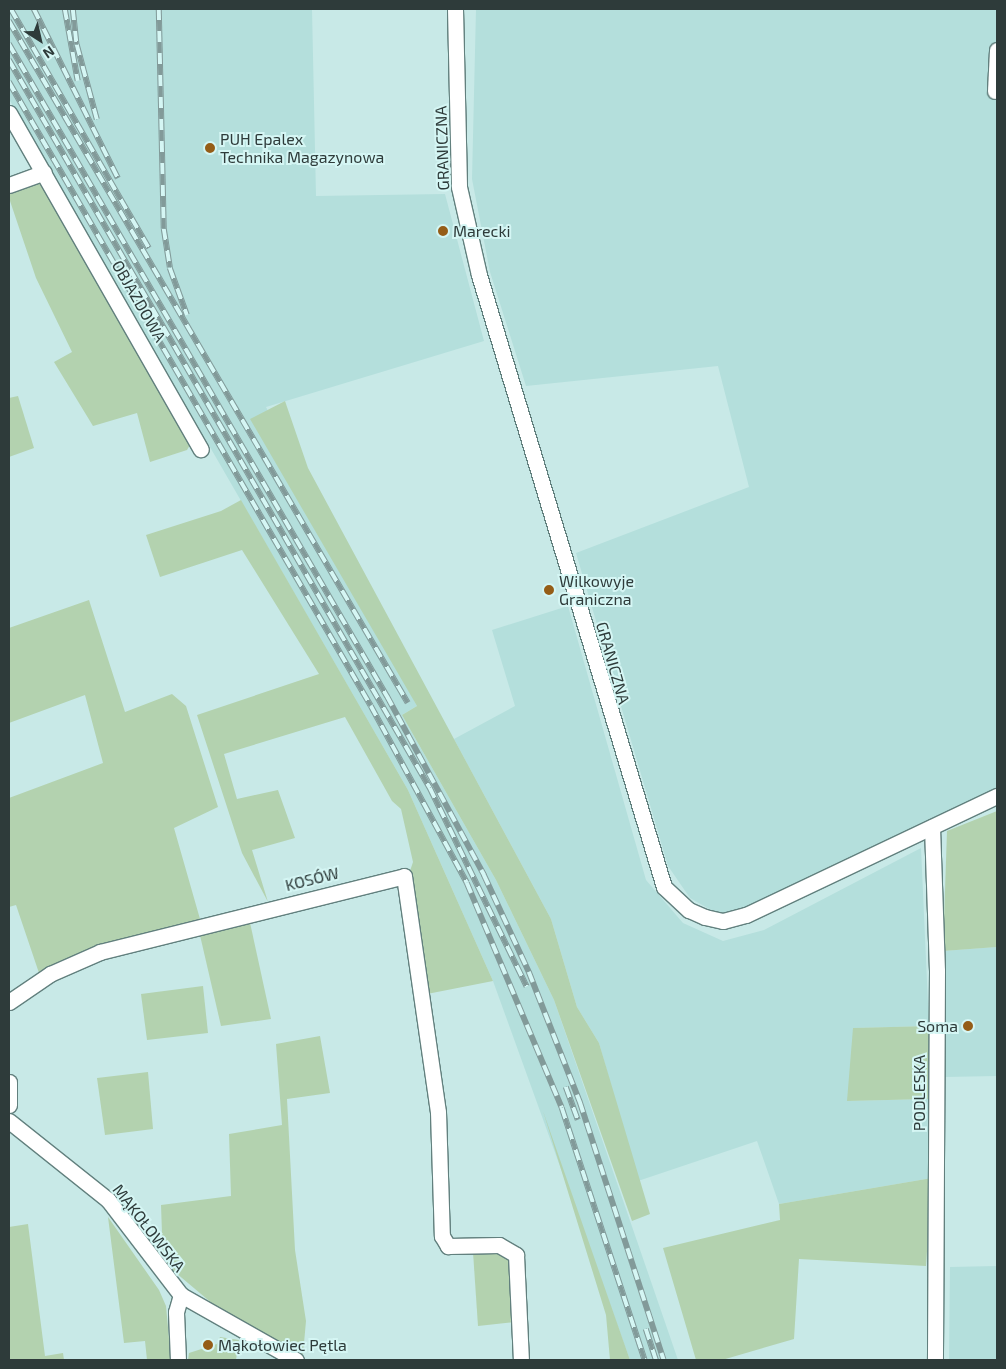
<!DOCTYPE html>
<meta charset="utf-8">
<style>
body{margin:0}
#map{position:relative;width:1006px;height:1369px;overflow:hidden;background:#c8e9e7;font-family:"Exo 2",sans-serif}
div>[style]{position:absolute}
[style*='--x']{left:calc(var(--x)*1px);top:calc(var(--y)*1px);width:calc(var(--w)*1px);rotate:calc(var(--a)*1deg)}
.built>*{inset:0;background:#b4dfdc}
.green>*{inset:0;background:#b3d2af}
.roads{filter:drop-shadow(1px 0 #62807e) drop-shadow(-1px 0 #62807e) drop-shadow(0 1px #62807e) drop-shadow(0 -1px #62807e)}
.minor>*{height:15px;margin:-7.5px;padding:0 7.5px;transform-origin:7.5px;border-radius:7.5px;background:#fff}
.rail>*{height:5.5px;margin-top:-2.75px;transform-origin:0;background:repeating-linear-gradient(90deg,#d5f6f4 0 11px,#829a99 0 22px);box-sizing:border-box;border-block:1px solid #829a99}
.dots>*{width:14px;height:14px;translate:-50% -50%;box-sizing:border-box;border:2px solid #d5f6f4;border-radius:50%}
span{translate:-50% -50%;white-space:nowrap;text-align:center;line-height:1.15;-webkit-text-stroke:4px #d5f6f4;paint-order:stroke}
.poi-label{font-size:16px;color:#2e3b3a}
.left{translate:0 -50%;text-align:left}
.right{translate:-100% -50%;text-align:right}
.street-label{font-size:16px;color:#2e3b3a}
.frame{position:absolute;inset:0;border:10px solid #2e3b3a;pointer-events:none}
.north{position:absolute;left:15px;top:15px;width:50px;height:50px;-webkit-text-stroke:4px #d5f6f4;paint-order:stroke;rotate:145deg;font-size:14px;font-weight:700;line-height:20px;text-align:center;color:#2e3b3a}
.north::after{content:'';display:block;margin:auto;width:18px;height:22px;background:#2e3b3a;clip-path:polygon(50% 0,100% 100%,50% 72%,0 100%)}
</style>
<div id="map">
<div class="built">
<div style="clip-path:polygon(9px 9px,312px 9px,316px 196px,445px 194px,484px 341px,266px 407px,417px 706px,402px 715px,496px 880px,554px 1000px,678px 1360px,630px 1360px,493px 981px,408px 790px,9px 99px)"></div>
<div style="clip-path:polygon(476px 9px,997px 9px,997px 792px,761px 903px,718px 914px,690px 898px,668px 866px,576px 553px,749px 487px,718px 366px,526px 386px,490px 272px,472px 179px)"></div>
<div style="clip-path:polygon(568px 606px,646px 880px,683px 923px,723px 941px,764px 930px,921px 848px,929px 1026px,854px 1028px,848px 1101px,928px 1099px,932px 1178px,779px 1204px,757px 1141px,638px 1181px,599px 1043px,577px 1007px,551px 919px,454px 739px,515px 706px,492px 630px)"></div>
<div style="clip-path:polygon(997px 947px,997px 1076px,945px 1077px,943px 951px)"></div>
<div style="clip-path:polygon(997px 1266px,996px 1360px,949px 1360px,950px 1267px)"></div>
</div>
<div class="green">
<div style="clip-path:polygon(40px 180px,193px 440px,187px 450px,150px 462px,137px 413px,93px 426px,54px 362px,72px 352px,36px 278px,9px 198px,9px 190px)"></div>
<div style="clip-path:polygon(18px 396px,34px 448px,9px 457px,9px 398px)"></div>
<div style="clip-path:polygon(285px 401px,308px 468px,551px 919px,577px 1007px,599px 1043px,650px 1214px,632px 1221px,554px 1000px,496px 880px,402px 715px,417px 706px,250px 419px)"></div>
<div style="clip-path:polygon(241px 500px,408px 790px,493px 981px,427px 994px,408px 877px,413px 862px,401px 809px,392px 801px,345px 717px,224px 754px,237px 799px,278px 790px,295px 838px,252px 850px,268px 902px,242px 853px,197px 715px,319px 674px,242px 550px,160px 577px,146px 535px,221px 511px)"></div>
<div style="clip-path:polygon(89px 600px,125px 712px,172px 694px,186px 706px,218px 807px,174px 828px,200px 919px,118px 940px,39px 973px,16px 905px,9px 907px,9px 798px,103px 763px,85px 695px,9px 723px,9px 628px)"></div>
<div style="clip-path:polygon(997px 811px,997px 947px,943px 951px,947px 831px)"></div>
<div style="clip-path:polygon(249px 918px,271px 1019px,221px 1026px,199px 931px)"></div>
<div style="clip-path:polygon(203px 986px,208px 1033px,147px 1040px,141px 994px)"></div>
<div style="clip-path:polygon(929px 1026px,928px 1099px,847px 1101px,853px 1028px)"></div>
<div style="clip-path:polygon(320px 1036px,330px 1093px,287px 1099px,295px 1250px,306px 1321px,303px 1354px,220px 1310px,163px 1262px,161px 1205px,231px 1196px,229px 1134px,282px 1125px,276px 1044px)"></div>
<div style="clip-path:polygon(148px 1072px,153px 1129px,105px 1135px,97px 1078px)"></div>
<div style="clip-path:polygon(543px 1111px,616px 1320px,630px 1360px,610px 1360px,606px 1315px)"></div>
<div style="clip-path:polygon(932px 1178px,926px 1266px,799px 1259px,794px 1339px,722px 1360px,696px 1360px,663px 1248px,780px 1220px,779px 1204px)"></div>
<div style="clip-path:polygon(108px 1217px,159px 1290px,166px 1306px,171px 1360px,147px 1360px,145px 1341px,124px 1343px)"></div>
<div style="clip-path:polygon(28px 1224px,45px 1356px,63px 1353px,64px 1360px,9px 1360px,9px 1227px)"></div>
<div style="clip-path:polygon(499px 1248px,512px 1256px,515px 1322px,478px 1326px,473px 1252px)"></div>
<div style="clip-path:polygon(220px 1337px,239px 1340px,236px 1360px,188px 1360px,189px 1353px,217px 1344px)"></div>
</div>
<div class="roads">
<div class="minor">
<div style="--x:455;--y:9;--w:178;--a:88.7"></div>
<div style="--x:459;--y:187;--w:90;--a:77.2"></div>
<div style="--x:479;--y:275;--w:639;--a:73.18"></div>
<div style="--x:664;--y:887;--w:34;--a:43"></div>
<div style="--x:689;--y:910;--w:17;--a:24"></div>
<div style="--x:705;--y:917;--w:18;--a:13"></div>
<div style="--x:723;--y:921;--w:24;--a:-15"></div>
<div style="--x:746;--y:915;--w:278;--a:-25.4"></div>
<div style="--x:995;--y:91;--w:41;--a:-87.2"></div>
<div style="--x:9;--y:113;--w:387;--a:60.3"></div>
<div style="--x:9;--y:185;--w:37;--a:-20"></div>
<div style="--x:932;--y:827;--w:144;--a:88"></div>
<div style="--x:937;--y:971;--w:389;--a:90.3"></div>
<div style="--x:9;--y:1002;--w:50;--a:-34.3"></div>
<div style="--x:50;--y:974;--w:55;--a:-23.7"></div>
<div style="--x:100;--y:952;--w:313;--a:-14"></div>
<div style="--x:404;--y:876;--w:238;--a:81.8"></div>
<div style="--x:438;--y:1112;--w:124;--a:88.2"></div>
<div style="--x:442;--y:1236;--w:12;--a:59"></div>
<div style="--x:448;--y:1246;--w:51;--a:-1.1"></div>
<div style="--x:499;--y:1245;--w:20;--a:30"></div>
<div style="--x:516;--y:1255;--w:105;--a:87.3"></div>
<div style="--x:9;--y:1082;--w:23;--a:90"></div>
<div style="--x:9;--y:1121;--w:127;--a:38.6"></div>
<div style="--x:108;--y:1200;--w:120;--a:52.5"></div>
<div style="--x:181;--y:1295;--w:132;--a:29.5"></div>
<div style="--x:178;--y:1360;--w:48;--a:-92.4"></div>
<div style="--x:176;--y:1312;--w:18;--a:-74"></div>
</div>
</div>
<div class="rail">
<div style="--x:11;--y:9;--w:276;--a:60"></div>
<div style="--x:34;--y:9;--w:189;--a:63.6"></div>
<div style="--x:65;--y:9;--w:73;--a:79.8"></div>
<div style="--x:73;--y:9;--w:36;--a:84"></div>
<div style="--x:77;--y:45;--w:77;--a:74.9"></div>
<div style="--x:159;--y:9;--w:220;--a:88.7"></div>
<div style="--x:164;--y:229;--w:39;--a:81"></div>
<div style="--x:170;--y:268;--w:50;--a:70.1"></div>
<div style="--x:9;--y:21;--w:790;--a:59.67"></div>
<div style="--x:9;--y:44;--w:754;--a:59.9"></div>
<div style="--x:387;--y:696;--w:204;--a:61.5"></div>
<div style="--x:484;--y:875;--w:107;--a:65.1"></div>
<div style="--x:529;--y:972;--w:140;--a:68.6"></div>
<div style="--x:580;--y:1102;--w:271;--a:72"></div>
<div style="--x:9;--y:60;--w:841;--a:59.96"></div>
<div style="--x:430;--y:788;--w:221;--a:64"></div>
<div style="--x:9;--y:82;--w:721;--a:59.88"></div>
<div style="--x:371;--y:706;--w:201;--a:61.5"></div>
<div style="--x:467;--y:883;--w:244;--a:67.1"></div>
<div style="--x:562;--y:1108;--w:265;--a:71.8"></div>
<div style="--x:566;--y:1087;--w:35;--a:70"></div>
<div style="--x:646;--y:1329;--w:33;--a:72"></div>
</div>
<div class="dots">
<div style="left:210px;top:148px;background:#955d17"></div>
<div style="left:443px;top:231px;background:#955d17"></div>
<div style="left:549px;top:590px;background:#955d17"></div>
<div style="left:968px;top:1026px;background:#955d17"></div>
<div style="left:208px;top:1345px;background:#955d17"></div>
</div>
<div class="poi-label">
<span class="left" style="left:220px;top:148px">PUH Epalex<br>Technika Magazynowa</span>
<span class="left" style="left:453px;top:231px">Marecki</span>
<span class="left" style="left:559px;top:590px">Wilkowyje<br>Graniczna</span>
<span class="right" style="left:958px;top:1026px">Soma</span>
<span class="left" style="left:218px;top:1345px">Mąkołowiec Pętla</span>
</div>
<div class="street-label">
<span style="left:442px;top:148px;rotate:-92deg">GRANICZNA</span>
<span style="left:139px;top:301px;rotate:60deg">OBJAZDOWA</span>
<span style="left:613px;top:663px;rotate:74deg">GRANICZNA</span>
<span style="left:312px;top:879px;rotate:-14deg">KOSÓW</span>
<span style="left:919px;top:1093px;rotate:-90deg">PODLESKA</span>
<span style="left:149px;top:1228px;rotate:52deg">MĄKOŁOWSKA</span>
</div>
<div class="frame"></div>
<div class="north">N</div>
</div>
